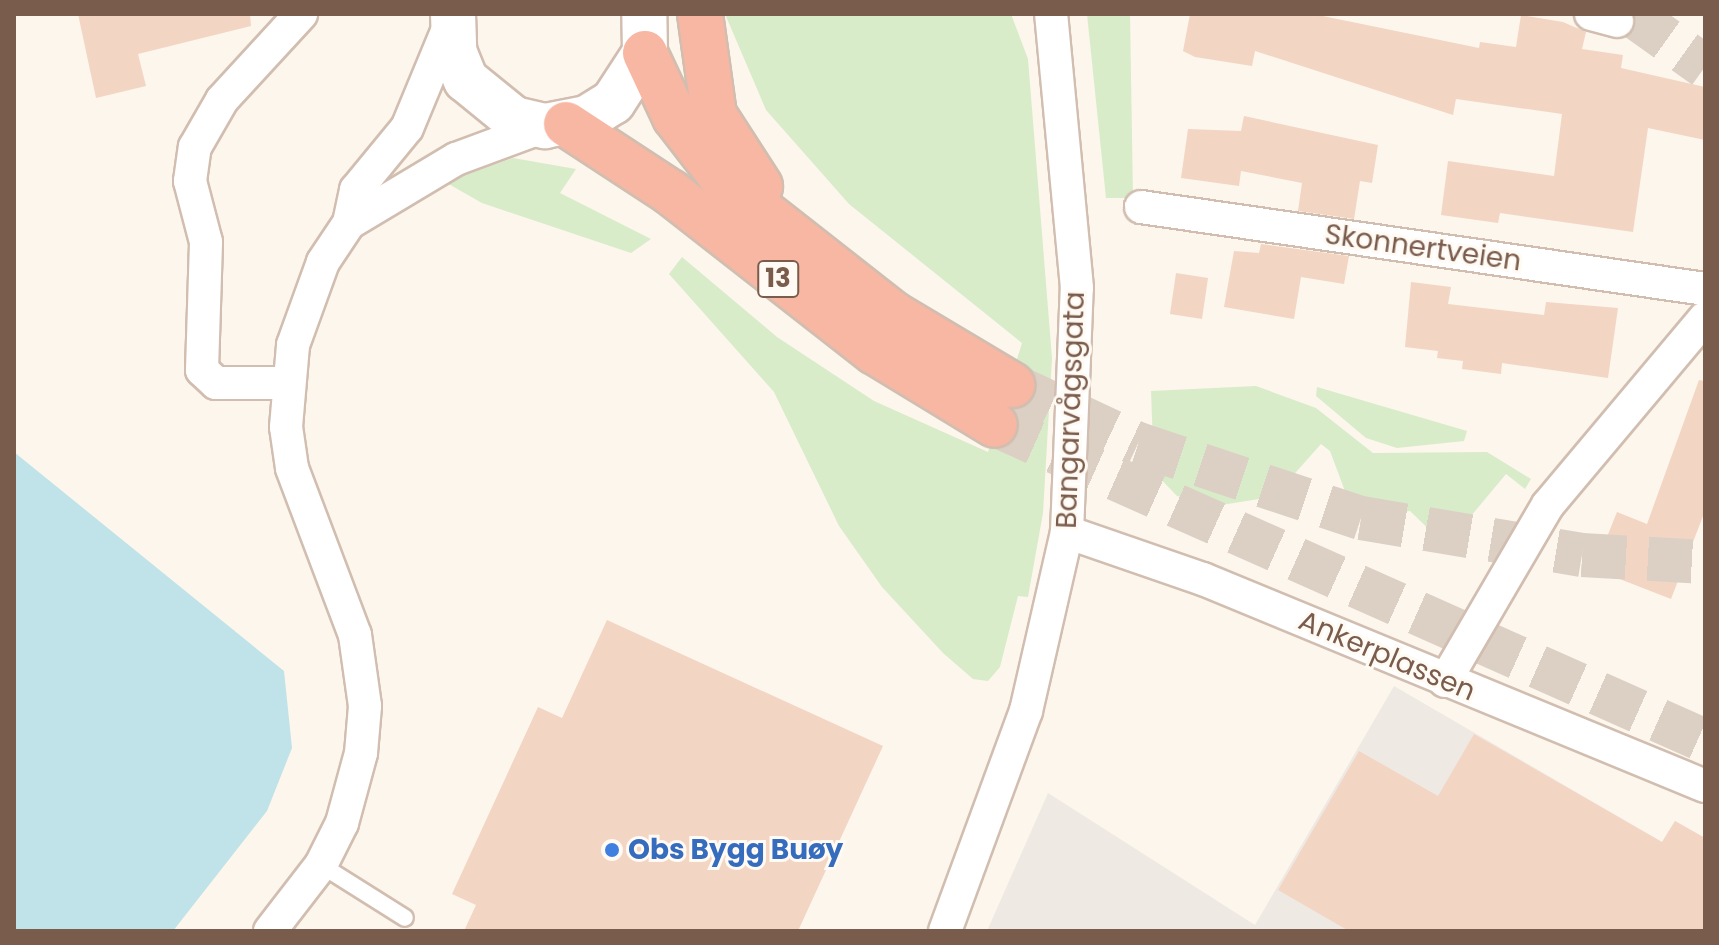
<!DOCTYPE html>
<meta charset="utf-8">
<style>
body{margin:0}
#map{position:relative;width:1719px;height:945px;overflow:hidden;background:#fdf6ec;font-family:Poppins,sans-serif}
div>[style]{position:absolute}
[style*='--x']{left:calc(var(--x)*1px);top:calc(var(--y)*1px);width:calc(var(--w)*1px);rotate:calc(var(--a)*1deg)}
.industrial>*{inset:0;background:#efe9e4}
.green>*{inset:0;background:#d8ecc9}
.water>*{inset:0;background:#bfe3e8}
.building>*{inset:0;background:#f3d5c3}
.highway-tunnel>*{height:44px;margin-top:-22px;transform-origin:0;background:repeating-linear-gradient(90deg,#dcd0c4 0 44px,transparent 0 66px)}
.roads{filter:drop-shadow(2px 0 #d1beb0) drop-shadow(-2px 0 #d1beb0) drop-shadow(0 2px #d1beb0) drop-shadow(0 -2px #d1beb0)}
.lane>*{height:16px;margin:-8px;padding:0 8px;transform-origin:8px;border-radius:8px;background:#fff}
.street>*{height:32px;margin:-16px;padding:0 16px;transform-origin:16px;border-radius:16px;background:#fff}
.secondary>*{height:44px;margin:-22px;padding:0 22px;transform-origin:22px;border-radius:22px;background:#fff}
.highway>*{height:44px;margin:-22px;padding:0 22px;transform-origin:22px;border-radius:22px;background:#f7b7a3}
.dots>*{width:22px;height:22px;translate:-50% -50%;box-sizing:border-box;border:4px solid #fffaf3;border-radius:50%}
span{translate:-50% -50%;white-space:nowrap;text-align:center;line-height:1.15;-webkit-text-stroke:6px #fffaf3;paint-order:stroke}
.shield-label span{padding:2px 6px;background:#fffaf3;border:2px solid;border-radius:6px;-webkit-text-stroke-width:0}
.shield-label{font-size:26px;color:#7a5c4d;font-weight:700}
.street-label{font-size:28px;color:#7a5c4d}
.shop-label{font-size:28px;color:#366cbe;font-weight:700}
.left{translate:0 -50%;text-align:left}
.frame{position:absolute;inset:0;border:16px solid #7a5c4d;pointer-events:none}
</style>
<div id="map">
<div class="industrial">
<div style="clip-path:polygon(1394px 686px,1662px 842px,1675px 821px,1705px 838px,1705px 931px,987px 931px,1048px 793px,1255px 925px)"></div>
</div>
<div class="green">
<div style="clip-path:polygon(725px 14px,1011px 14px,1028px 59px,1052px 358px,1043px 513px,1028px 597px,1018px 596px,1000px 667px,988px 681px,973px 679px,943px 653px,882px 587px,839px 526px,774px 392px,669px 274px,682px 257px,777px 337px,874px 401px,988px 452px,1022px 343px,849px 204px,766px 110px)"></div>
<div style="clip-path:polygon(1087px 14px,1130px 14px,1133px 198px,1106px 198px)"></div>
<div style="clip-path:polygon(513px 158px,576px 169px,560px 193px,651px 239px,631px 253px,482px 203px,445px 182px)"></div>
<div style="clip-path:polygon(1256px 386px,1316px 408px,1373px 453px,1487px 452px,1531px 479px,1525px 489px,1506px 474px,1446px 546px,1410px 511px,1362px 517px,1352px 510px,1330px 451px,1321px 444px,1289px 480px,1259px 499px,1215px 506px,1177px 496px,1154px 472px,1151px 391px)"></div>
<div style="clip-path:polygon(1317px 387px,1467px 431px,1464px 441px,1397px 448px,1366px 438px,1316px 396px)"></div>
</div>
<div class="water">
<div style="clip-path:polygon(14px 452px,284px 671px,292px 748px,267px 811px,173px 931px,14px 931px)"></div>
</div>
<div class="building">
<div style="clip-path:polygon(78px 14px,250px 14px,251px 26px,138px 54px,146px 86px,96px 98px)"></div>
<div style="clip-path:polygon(1190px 14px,1313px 14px,1479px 48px,1480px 42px,1516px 47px,1521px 15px,1563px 22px,1586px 32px,1582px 49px,1623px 55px,1621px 68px,1705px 87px,1705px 140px,1648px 128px,1633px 232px,1500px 213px,1498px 223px,1441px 215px,1448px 161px,1554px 176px,1562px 114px,1456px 99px,1453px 115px,1255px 51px,1252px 66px,1195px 57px,1183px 51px)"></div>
<div style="clip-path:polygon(1244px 116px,1378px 145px,1372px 183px,1360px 181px,1354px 219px,1298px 211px,1302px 183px,1241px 171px,1239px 186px,1181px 178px,1188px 129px,1241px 131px)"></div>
<div style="clip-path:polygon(1261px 244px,1349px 256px,1344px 284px,1301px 277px,1294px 319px,1224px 307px,1234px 251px,1259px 253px)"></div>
<div style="clip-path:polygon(1176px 273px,1208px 278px,1202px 319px,1170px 314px)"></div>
<div style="clip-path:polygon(1411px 282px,1451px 287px,1448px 304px,1544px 315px,1546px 302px,1618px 308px,1608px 378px,1502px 363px,1501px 374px,1462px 369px,1463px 361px,1437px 358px,1438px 351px,1405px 347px)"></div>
<div style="clip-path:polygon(1699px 380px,1705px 381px,1705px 511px,1671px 599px,1594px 569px,1617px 512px,1647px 524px)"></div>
<div style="clip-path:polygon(607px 620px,883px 746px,798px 931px,464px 931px,476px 905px,452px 894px,538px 707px,562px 718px)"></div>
<div style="clip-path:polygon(1474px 734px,1662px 842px,1675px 821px,1705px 838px,1705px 931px,1349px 931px,1278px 890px,1359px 751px,1438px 796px)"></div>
</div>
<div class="highway-tunnel">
<div style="--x:1631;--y:14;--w:91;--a:35.6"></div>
<div style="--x:1012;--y:385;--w:139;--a:25.1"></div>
<div style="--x:1138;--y:444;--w:235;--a:18.4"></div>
<div style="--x:1361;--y:518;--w:224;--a:9.5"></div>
<div style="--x:1582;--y:555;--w:123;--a:3.3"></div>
<div style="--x:995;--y:425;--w:777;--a:23.99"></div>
</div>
<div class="roads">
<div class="lane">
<div style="--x:321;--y:865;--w:99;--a:32.2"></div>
</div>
<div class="street">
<div style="--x:1591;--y:14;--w:27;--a:15"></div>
<div style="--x:1141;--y:207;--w:570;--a:8.27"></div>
<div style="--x:349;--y:223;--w:125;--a:-30.9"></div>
<div style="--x:456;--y:159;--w:95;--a:-20.3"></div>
<div style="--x:287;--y:383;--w:71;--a:180"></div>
<div style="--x:216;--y:383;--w:19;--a:-137"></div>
<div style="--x:202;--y:370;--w:128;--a:-88.2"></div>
<div style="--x:206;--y:242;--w:63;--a:-104.7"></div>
<div style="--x:190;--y:181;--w:34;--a:-82"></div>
<div style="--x:195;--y:147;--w:54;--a:-60.1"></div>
<div style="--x:222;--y:100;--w:117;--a:-47.4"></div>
<div style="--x:1067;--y:532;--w:144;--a:19.1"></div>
<div style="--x:1203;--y:579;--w:543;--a:22.41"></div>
<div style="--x:1445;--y:681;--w:204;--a:-59.7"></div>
<div style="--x:1548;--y:505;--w:244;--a:-50"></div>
<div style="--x:270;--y:931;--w:83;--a:-52.3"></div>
<div style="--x:321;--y:865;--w:47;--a:-63.4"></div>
<div style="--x:342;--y:823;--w:73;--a:-74.8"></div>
<div style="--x:361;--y:753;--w:47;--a:-85.1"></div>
<div style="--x:365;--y:706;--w:72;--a:-98"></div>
<div style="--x:355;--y:635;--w:178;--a:-110.7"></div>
<div style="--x:292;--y:468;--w:41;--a:-98.3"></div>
<div style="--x:286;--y:427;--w:82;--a:-85.1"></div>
<div style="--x:293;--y:345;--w:88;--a:-70.1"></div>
<div style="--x:323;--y:262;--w:47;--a:-56.3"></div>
<div style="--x:349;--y:223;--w:34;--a:-78"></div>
<div style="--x:356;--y:190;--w:80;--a:-50.6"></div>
<div style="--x:407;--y:128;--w:115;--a:-67.5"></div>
<div style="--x:945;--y:931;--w:234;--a:-69.8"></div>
<div style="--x:1026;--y:711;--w:184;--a:-77.1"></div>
<div style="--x:1067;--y:532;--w:244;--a:-87.7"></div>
<div style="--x:1077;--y:288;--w:275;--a:-95.4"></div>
</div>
<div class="secondary">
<div style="--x:453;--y:14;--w:37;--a:88"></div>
<div style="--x:454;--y:51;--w:31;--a:68"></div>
<div style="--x:466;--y:80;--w:62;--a:39.1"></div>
<div style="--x:514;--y:119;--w:32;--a:13"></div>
<div style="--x:545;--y:126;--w:43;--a:-10.8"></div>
<div style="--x:587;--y:118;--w:31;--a:-32"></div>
<div style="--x:613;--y:102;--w:59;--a:-56.9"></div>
<div style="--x:645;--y:53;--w:39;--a:-91"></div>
</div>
<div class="highway">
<div style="--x:700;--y:14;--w:102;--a:82.1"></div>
<div style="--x:714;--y:115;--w:85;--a:57.1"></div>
<div style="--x:645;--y:53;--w:71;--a:64.9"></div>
<div style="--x:675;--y:117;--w:83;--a:52.3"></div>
<div style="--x:726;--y:183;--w:212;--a:38.1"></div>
<div style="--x:893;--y:314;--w:139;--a:30.8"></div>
<div style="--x:566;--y:124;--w:124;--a:33.2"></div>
<div style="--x:670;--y:192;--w:260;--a:38"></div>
<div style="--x:875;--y:352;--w:140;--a:31.3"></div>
</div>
</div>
<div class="dots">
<div style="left:612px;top:850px;background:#3f7fe0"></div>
</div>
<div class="shield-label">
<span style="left:778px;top:279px">13</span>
</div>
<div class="street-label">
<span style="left:1423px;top:248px;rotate:8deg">Skonnertveien</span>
<span style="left:1071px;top:410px;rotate:-88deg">Bangarvågsgata</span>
<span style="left:1387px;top:656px;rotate:23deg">Ankerplassen</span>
</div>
<div class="shop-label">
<span class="left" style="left:628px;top:850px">Obs Bygg Buøy</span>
</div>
<div class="frame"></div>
</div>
